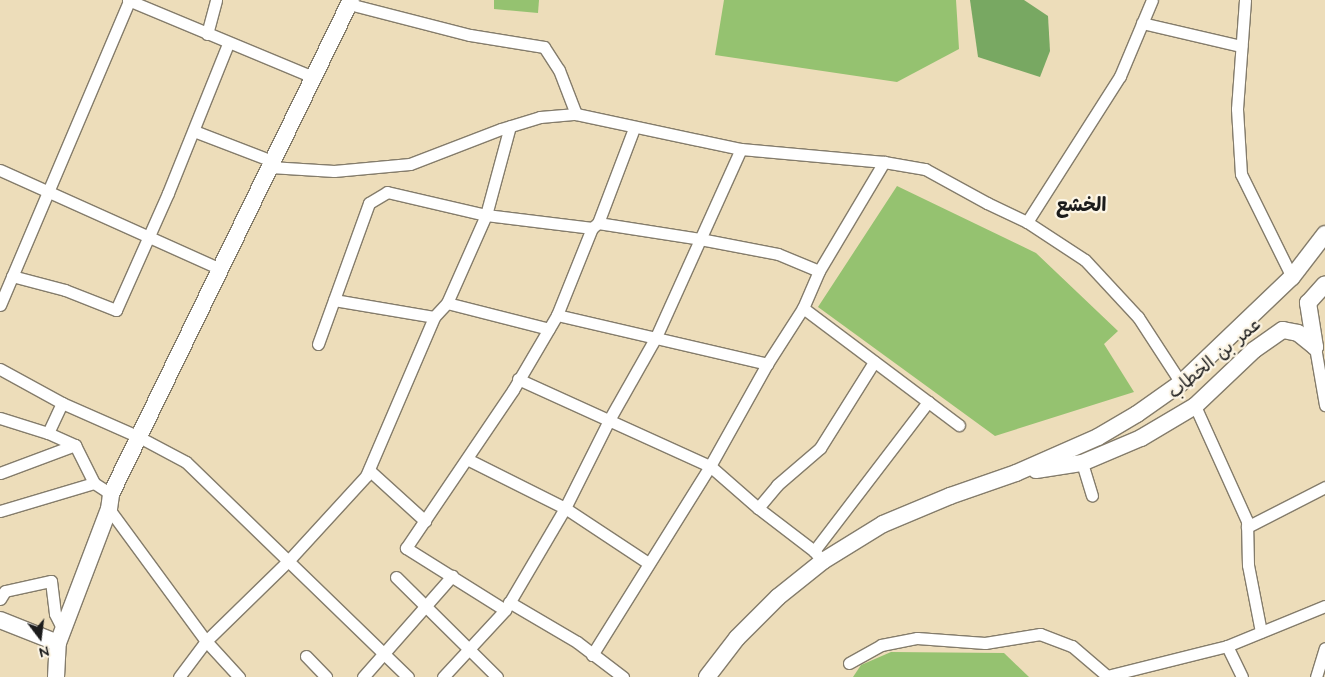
<!DOCTYPE html>
<meta charset="utf-8">
<style>
body{margin:0}
#map{position:relative;width:1325px;height:677px;overflow:hidden;background:#edddba;font-family:"Architects Daughter","Playpen Sans Arabic",sans-serif}
div>[style]{position:absolute}
[style*='--x']{left:calc(var(--x)*1px);top:calc(var(--y)*1px);width:calc(var(--w)*1px);rotate:calc(var(--a)*1deg)}
.green>*{inset:0;background:#95c270}
.forest>*{inset:0;background:#78a862}
.roads{filter:drop-shadow(1px 0 #847c6b) drop-shadow(-1px 0 #847c6b) drop-shadow(0 1px #847c6b) drop-shadow(0 -1px #847c6b)}
.street>*{height:11px;margin:-5.5px;padding:0 5.5px;transform-origin:5.5px;border-radius:5.5px;background:#fff}
.secondary>*{height:16px;margin:-8px;padding:0 8px;transform-origin:8px;border-radius:8px;background:#fff}
span{translate:-50% -50%;white-space:nowrap;text-align:center;line-height:1.15;-webkit-text-stroke:4.5px #fcf5e5;paint-order:stroke}
.street-label{font-size:18px;color:#1c1c1c}
.neighbourhood-label{font-size:19px;color:#1c1c1c;font-weight:700}
.north{position:absolute;left:15px;top:612px;width:50px;height:50px;-webkit-text-stroke:4px #fcf5e5;paint-order:stroke;rotate:165deg;font-size:14px;font-weight:700;line-height:20px;text-align:center;color:#1c1c1c}
.north::after{content:'';display:block;margin:auto;width:18px;height:22px;background:#1c1c1c;clip-path:polygon(50% 0,100% 100%,50% 72%,0 100%)}
</style>
<div id="map">
<div class="green">
<div style="clip-path:polygon(494px 0,539px 0,538px 13px,494px 9px)"></div>
<div style="clip-path:polygon(724px 0,956px 0,959px 49px,897px 82px,715px 55px)"></div>
<div style="clip-path:polygon(897px 186px,1036px 253px,1118px 331px,1104px 344px,1134px 392px,995px 436px,818px 307px)"></div>
<div style="clip-path:polygon(891px 652px,1004px 653px,1029px 677px,853px 677px,861px 665px)"></div>
</div>
<div class="forest">
<div style="clip-path:polygon(970px 0,1024px 0,1048px 16px,1050px 51px,1040px 77px,978px 57px)"></div>
</div>
<div class="roads">
<div class="street">
<div style="--x:128;--y:0;--w:200;--a:22.6"></div>
<div style="--x:1245;--y:0;--w:109;--a:94.2"></div>
<div style="--x:1237;--y:109;--w:65;--a:86.5"></div>
<div style="--x:1241;--y:174;--w:115;--a:63.7"></div>
<div style="--x:349;--y:4;--w:125;--a:14.4"></div>
<div style="--x:470;--y:35;--w:75;--a:9.2"></div>
<div style="--x:544;--y:47;--w:27;--a:57"></div>
<div style="--x:559;--y:70;--w:47;--a:68.9"></div>
<div style="--x:1142;--y:23;--w:102;--a:13.1"></div>
<div style="--x:207;--y:34;--w:35;--a:-75"></div>
<div style="--x:194;--y:131;--w:84;--a:21"></div>
<div style="--x:270;--y:167;--w:64;--a:3.6"></div>
<div style="--x:334;--y:171;--w:76;--a:-5.3"></div>
<div style="--x:410;--y:164;--w:97;--a:-21"></div>
<div style="--x:501;--y:129;--w:41;--a:-17.1"></div>
<div style="--x:540;--y:117;--w:36;--a:-5"></div>
<div style="--x:576;--y:114;--w:169;--a:12"></div>
<div style="--x:741;--y:149;--w:144;--a:5.2"></div>
<div style="--x:884;--y:162;--w:42;--a:9.7"></div>
<div style="--x:925;--y:169;--w:71;--a:28.7"></div>
<div style="--x:987;--y:203;--w:44;--a:25.4"></div>
<div style="--x:1027;--y:222;--w:69;--a:33.2"></div>
<div style="--x:1085;--y:260;--w:78;--a:47.1"></div>
<div style="--x:1138;--y:317;--w:79;--a:56.9"></div>
<div style="--x:0;--y:170;--w:241;--a:24.2"></div>
<div style="--x:1027;--y:222;--w:173;--a:-57.5"></div>
<div style="--x:1120;--y:76;--w:82;--a:-67.2"></div>
<div style="--x:598;--y:223;--w:103;--a:8.9"></div>
<div style="--x:700;--y:239;--w:79;--a:10.9"></div>
<div style="--x:778;--y:254;--w:44;--a:22.5"></div>
<div style="--x:12;--y:276;--w:55;--a:14.8"></div>
<div style="--x:65;--y:290;--w:55;--a:21.4"></div>
<div style="--x:116;--y:310;--w:128;--a:-66"></div>
<div style="--x:168;--y:193;--w:161;--a:-68.1"></div>
<div style="--x:334;--y:300;--w:101;--a:9.6"></div>
<div style="--x:447;--y:303;--w:105;--a:14.3"></div>
<div style="--x:0;--y:305;--w:330;--a:-67"></div>
<div style="--x:803;--y:308;--w:195;--a:36.9"></div>
<div style="--x:557;--y:315;--w:216;--a:13.1"></div>
<div style="--x:318;--y:344;--w:150;--a:-70.1"></div>
<div style="--x:369;--y:203;--w:21;--a:-31"></div>
<div style="--x:387;--y:192;--w:102;--a:13.1"></div>
<div style="--x:486;--y:215;--w:107;--a:7"></div>
<div style="--x:1315;--y:347;--w:59;--a:80.2"></div>
<div style="--x:0;--y:369;--w:71;--a:28.7"></div>
<div style="--x:62;--y:403;--w:84;--a:23.8"></div>
<div style="--x:139;--y:437;--w:53;--a:28"></div>
<div style="--x:186;--y:462;--w:309;--a:44.1"></div>
<div style="--x:518;--y:379;--w:211;--a:24.4"></div>
<div style="--x:710;--y:466;--w:64;--a:41.2"></div>
<div style="--x:758;--y:508;--w:71;--a:37.5"></div>
<div style="--x:814;--y:551;--w:13;--a:48"></div>
<div style="--x:1195;--y:406;--w:126;--a:65.7"></div>
<div style="--x:1247;--y:521;--w:44;--a:88.7"></div>
<div style="--x:1248;--y:565;--w:68;--a:79"></div>
<div style="--x:0;--y:418;--w:50;--a:17.4"></div>
<div style="--x:48;--y:433;--w:30;--a:24"></div>
<div style="--x:48;--y:433;--w:33;--a:-65"></div>
<div style="--x:467;--y:459;--w:110;--a:26.6"></div>
<div style="--x:565;--y:508;--w:100;--a:33.5"></div>
<div style="--x:1082;--y:463;--w:34;--a:73"></div>
<div style="--x:369;--y:470;--w:76;--a:42.3"></div>
<div style="--x:0;--y:473;--w:80;--a:-20.5"></div>
<div style="--x:75;--y:445;--w:42;--a:63.4"></div>
<div style="--x:758;--y:508;--w:30;--a:-50"></div>
<div style="--x:777;--y:485;--w:57;--a:-40.7"></div>
<div style="--x:820;--y:448;--w:102;--a:-57.9"></div>
<div style="--x:109;--y:509;--w:164;--a:53.7"></div>
<div style="--x:206;--y:641;--w:49;--a:47.5"></div>
<div style="--x:0;--y:511;--w:98;--a:-16.6"></div>
<div style="--x:94;--y:483;--w:20;--a:33"></div>
<div style="--x:1247;--y:527;--w:88;--a:-27.1"></div>
<div style="--x:814;--y:551;--w:188;--a:-52.6"></div>
<div style="--x:396;--y:577;--w:142;--a:44.7"></div>
<div style="--x:0;--y:599;--w:9;--a:-58"></div>
<div style="--x:5;--y:591;--w:47;--a:-12.3"></div>
<div style="--x:51;--y:581;--w:33;--a:83"></div>
<div style="--x:55;--y:614;--w:16;--a:63"></div>
<div style="--x:509;--y:602;--w:79;--a:30.5"></div>
<div style="--x:577;--y:642;--w:58;--a:37.3"></div>
<div style="--x:505;--y:610;--w:117;--a:-147.9"></div>
<div style="--x:406;--y:548;--w:191;--a:-55.9"></div>
<div style="--x:513;--y:390;--w:87;--a:-59.6"></div>
<div style="--x:557;--y:315;--w:94;--a:-68.1"></div>
<div style="--x:592;--y:228;--w:8;--a:-40"></div>
<div style="--x:598;--y:223;--w:102;--a:-69.2"></div>
<div style="--x:1227;--y:646;--w:34;--a:64"></div>
<div style="--x:592;--y:655;--w:223;--a:-58"></div>
<div style="--x:710;--y:466;--w:117;--a:-60.8"></div>
<div style="--x:767;--y:364;--w:67;--a:-57.3"></div>
<div style="--x:803;--y:308;--w:40;--a:-66.6"></div>
<div style="--x:819;--y:271;--w:127;--a:-59.2"></div>
<div style="--x:306;--y:656;--w:29;--a:46"></div>
<div style="--x:849;--y:663;--w:37;--a:-29"></div>
<div style="--x:881;--y:645;--w:37;--a:-11"></div>
<div style="--x:917;--y:638;--w:68;--a:4.2"></div>
<div style="--x:985;--y:643;--w:56;--a:-9.3"></div>
<div style="--x:1040;--y:634;--w:34;--a:21"></div>
<div style="--x:1072;--y:646;--w:46;--a:40.6"></div>
<div style="--x:1107;--y:676;--w:124;--a:-14"></div>
<div style="--x:1227;--y:646;--w:106;--a:-22.2"></div>
<div style="--x:179;--y:677;--w:45;--a:-53.1"></div>
<div style="--x:206;--y:641;--w:116;--a:-44.3"></div>
<div style="--x:289;--y:560;--w:114;--a:-47.5"></div>
<div style="--x:366;--y:476;--w:173;--a:-66.8"></div>
<div style="--x:434;--y:317;--w:19;--a:-47"></div>
<div style="--x:447;--y:303;--w:96;--a:-66.1"></div>
<div style="--x:486;--y:215;--w:92;--a:-74.9"></div>
<div style="--x:363;--y:677;--w:135;--a:-48.6"></div>
<div style="--x:443;--y:677;--w:91;--a:-47.2"></div>
<div style="--x:505;--y:610;--w:118;--a:-59.5"></div>
<div style="--x:565;--y:508;--w:98;--a:-63.4"></div>
<div style="--x:609;--y:420;--w:95;--a:-60.5"></div>
<div style="--x:656;--y:337;--w:206;--a:-65.7"></div>
<div style="--x:1316;--y:677;--w:30;--a:-73"></div>
</div>
<div class="secondary">
<div style="--x:1315;--y:347;--w:45;--a:-99"></div>
<div style="--x:1308;--y:303;--w:25;--a:-48"></div>
<div style="--x:1036;--y:470;--w:47;--a:-8.7"></div>
<div style="--x:1082;--y:463;--w:64;--a:-23"></div>
<div style="--x:1141;--y:438;--w:63;--a:-30.7"></div>
<div style="--x:1195;--y:406;--w:81;--a:-43.5"></div>
<div style="--x:1254;--y:350;--w:35;--a:-35"></div>
<div style="--x:1283;--y:330;--w:15;--a:11"></div>
<div style="--x:1298;--y:333;--w:22;--a:39"></div>
<div style="--x:0;--y:620;--w:62;--a:21.6"></div>
<div style="--x:56;--y:677;--w:34;--a:-87"></div>
<div style="--x:58;--y:643;--w:143;--a:-69.2"></div>
<div style="--x:109;--y:509;--w:15;--a:-82"></div>
<div style="--x:111;--y:494;--w:549;--a:-64.09"></div>
<div style="--x:707;--y:677;--w:49;--a:-52.4"></div>
<div style="--x:737;--y:638;--w:58;--a:-45"></div>
<div style="--x:778;--y:597;--w:58;--a:-38.7"></div>
<div style="--x:823;--y:561;--w:70;--a:-31.7"></div>
<div style="--x:883;--y:524;--w:73;--a:-22.7"></div>
<div style="--x:950;--y:496;--w:70;--a:-19.2"></div>
<div style="--x:1016;--y:473;--w:90;--a:-23.7"></div>
<div style="--x:1098;--y:437;--w:45;--a:-30.5"></div>
<div style="--x:1137;--y:414;--w:54;--a:-35.2"></div>
<div style="--x:1181;--y:383;--w:153;--a:-43.7"></div>
<div style="--x:1292;--y:277;--w:54;--a:-52.5"></div>
</div>
</div>
<div class="street-label">
<span style="left:1215px;top:359px;rotate:-40deg">عمر بن الخطاب</span>
</div>
<div class="neighbourhood-label">
<span style="left:1081px;top:206px">الخشع</span>
</div>
<div class="north">N</div>
</div>
